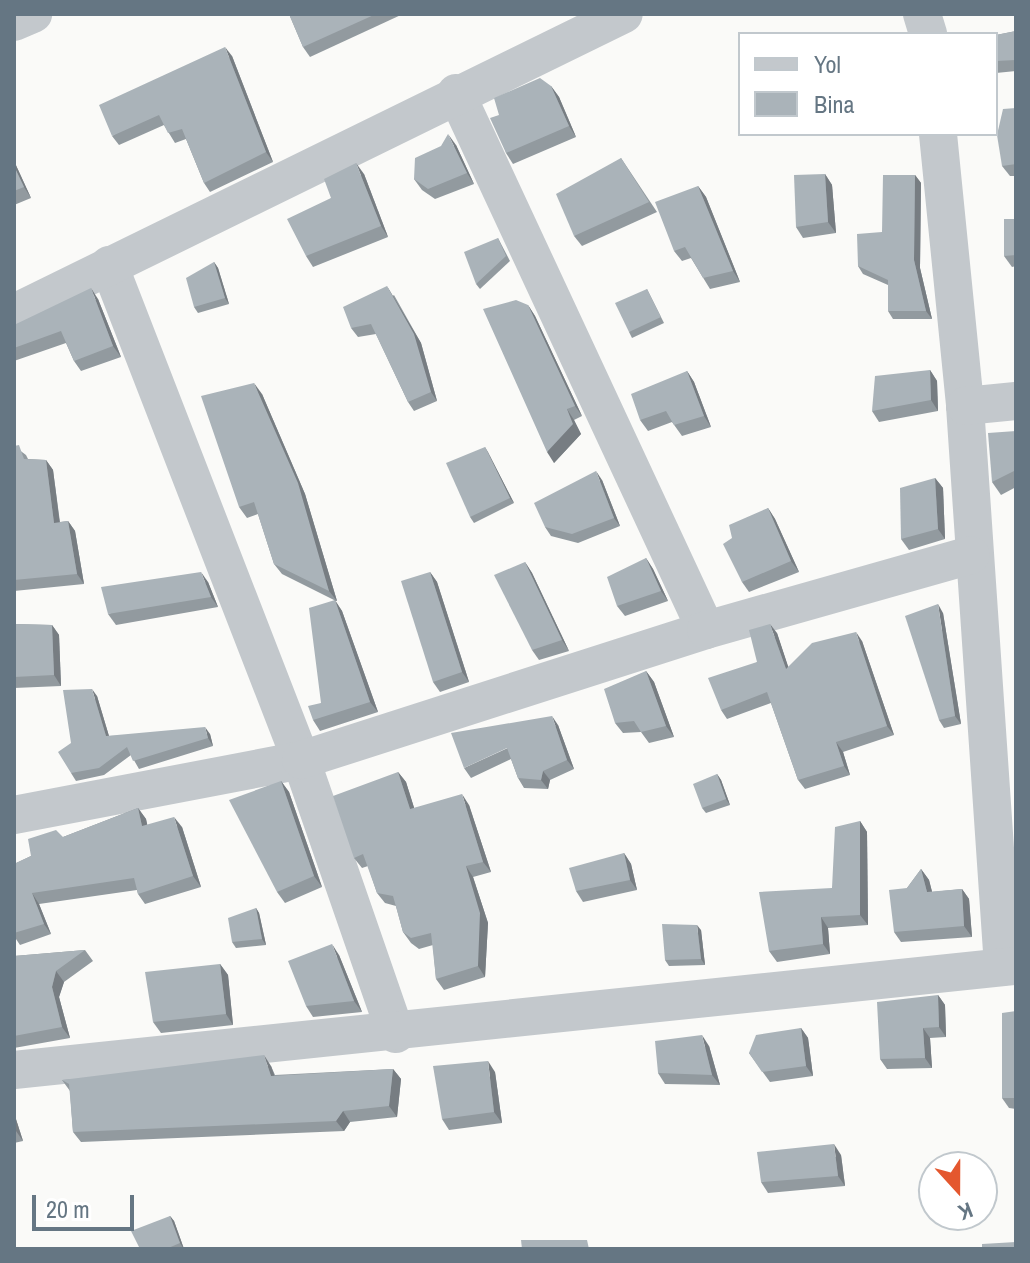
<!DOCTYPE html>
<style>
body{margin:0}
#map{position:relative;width:1030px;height:1263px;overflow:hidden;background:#fafaf8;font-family:"Archivo Narrow",sans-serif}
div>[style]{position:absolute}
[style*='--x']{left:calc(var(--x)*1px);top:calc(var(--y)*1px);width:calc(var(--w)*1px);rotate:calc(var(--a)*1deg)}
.minor>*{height:38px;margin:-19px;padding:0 19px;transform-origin:19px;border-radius:19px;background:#c3c8cc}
.wall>*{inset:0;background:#929a9f}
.shaded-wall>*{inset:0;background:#777d82}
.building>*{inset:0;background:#aab3b9}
span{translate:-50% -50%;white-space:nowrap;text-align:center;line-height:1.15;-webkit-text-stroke:8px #fff;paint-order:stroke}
.frame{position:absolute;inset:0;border:16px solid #657683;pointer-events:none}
.legend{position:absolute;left:738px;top:32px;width:260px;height:104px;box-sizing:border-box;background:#fff;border:2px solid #c1c8cd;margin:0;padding:10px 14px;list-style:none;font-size:24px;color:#657683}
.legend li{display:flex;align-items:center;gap:16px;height:40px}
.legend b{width:40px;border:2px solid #c1c8cd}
.north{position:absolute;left:918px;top:1151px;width:80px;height:80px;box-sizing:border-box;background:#fff;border:2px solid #c1c8cd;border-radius:50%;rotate:159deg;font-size:22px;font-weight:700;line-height:32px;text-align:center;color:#657683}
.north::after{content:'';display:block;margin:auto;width:28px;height:36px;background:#e4572e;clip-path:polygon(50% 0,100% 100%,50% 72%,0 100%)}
.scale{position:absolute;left:32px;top:1195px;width:102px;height:36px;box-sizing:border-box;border:4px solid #657683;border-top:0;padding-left:10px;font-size:24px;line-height:28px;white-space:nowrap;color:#657683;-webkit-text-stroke:6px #fff;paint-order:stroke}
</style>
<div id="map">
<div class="minor">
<div style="--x:922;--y:14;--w:21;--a:73"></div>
<div style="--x:14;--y:22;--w:21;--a:-23"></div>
<div style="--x:456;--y:93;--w:592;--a:65.04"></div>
<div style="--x:938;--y:134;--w:273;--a:84.3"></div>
<div style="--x:965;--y:406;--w:562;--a:86.12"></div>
<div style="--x:109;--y:265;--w:531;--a:68.8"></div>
<div style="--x:301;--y:760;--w:290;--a:70.9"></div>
<div style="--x:14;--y:313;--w:679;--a:-26.11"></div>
<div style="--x:965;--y:406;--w:51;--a:-5.6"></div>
<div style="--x:14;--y:815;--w:292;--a:-10.8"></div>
<div style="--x:301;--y:760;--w:425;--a:-17.8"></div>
<div style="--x:706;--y:630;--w:275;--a:-15.8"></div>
<div style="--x:14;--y:1070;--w:1007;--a:-5.93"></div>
</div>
<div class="wall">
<div style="clip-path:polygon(289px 14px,403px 14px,310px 57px,303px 47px)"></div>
<div style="clip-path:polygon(1016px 31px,1016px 71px,996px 73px,996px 35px)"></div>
<div style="clip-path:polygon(232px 56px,273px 162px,210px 192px,204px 183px,186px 139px,175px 143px,164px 125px,119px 145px,112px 136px)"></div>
<div style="clip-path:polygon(551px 86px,559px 97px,576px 137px,513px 164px,506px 153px,499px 115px)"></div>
<div style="clip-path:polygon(1016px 108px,1016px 176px,1010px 176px,1002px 166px)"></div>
<div style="clip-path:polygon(456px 145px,474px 184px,435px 199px,422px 190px,414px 179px)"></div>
<div style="clip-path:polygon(621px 158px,657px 212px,582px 246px,574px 236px)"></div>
<div style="clip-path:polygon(14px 161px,31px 198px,14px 205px)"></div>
<div style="clip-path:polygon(364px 174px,388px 237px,313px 267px,306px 256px,331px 198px)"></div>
<div style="clip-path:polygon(825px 174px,832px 185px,836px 233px,803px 238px,796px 227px)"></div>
<div style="clip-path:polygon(915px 175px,921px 183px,920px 268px,932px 319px,893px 319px,888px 311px,888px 285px,863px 274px,858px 266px,882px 232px)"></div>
<div style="clip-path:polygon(698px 186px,706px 197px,740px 282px,710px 289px,691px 258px,682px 261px,674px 251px)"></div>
<div style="clip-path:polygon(1016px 219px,1016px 266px,1012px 267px,1004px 256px)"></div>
<div style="clip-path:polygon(498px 238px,510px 261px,480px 289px,476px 284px)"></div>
<div style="clip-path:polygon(214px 262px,218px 268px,229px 304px,198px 313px,194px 307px)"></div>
<div style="clip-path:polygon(647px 289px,664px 323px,632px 338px,629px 332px)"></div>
<div style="clip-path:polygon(394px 295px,421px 343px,437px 401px,414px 411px,408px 402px,376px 334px,358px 337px,351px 328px)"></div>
<div style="clip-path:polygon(98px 299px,121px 357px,81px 371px,74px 361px,66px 343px,14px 361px,14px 325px)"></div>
<div style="clip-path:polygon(528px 305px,535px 316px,582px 416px,574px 420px,581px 434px,554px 463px)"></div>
<div style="clip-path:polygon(930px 370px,937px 381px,938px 411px,879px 422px,872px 411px)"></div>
<div style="clip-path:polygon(687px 371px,694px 382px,711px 427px,682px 436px,672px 422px,648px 431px,640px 420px)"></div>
<div style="clip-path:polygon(262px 394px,305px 494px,337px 601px,335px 601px,342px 611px,378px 712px,320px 731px,313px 720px,321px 703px,334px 600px,282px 574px,274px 564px,258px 514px,247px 518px,239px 507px)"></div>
<div style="clip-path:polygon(1016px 431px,1016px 487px,1001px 495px,992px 482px)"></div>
<div style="clip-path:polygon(14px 446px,26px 455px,28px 459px,46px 460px,53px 470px,60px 522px,68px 521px,75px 531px,84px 584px,14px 591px)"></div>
<div style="clip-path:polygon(485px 447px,514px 503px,474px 523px,470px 517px)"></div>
<div style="clip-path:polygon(935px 478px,943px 488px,945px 539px,909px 550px,901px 539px)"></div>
<div style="clip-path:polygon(602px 480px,620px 526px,578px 543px,551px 536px,545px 527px)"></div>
<div style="clip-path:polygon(768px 508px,775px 519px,799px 572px,749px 592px,742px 582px,732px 538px)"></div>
<div style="clip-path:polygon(646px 558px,653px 569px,668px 601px,625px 616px,617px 606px)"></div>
<div style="clip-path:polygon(525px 562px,532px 573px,569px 651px,539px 660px,532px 650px)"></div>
<div style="clip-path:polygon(430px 572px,437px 582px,469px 682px,440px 692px,433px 682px)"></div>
<div style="clip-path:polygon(208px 582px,218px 607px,116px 625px,108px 614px)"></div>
<div style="clip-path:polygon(943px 613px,961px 724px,944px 728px,939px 720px)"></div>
<div style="clip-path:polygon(14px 624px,52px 625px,59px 635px,61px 686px,14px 688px)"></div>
<div style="clip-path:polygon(777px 633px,788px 667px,862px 641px,894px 735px,843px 752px,850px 775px,805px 789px,798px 780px,771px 703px,727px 719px,721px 710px,757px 662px)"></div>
<div style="clip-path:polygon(646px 671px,654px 682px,674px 737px,649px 743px,641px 732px,623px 733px,615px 723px)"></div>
<div style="clip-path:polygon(97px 696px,109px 736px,210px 734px,213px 746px,139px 769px,131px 755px,104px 775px,76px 781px,71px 773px,71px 743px)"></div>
<div style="clip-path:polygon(558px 725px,574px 769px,550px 780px,548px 789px,524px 788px,518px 778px,511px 759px,471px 778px,464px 768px)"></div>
<div style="clip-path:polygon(398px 772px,406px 782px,414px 808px,469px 805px,491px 872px,473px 877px,488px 923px,485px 977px,444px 990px,436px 979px,433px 945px,419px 949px,411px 943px,403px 932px,396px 906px,385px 903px,377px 893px,368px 866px,362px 868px,354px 858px)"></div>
<div style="clip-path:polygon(717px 774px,721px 780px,730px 805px,706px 813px,702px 808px)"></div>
<div style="clip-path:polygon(281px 781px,289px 792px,322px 887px,285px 903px,277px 892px)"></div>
<div style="clip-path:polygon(138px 808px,146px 819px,147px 825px,182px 827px,201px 887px,145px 904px,138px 894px,137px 890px,39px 904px,51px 934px,20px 945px,14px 936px,14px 864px,31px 856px,63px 837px)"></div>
<div style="clip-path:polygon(860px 821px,867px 832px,868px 925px,828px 928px,830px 954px,777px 962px,769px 951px,832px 888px)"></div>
<div style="clip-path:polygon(624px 853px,631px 864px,637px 890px,583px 902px,576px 891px)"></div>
<div style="clip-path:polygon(921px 869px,929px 880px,932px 892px,962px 889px,969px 899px,972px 937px,901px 942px,894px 932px,907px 888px)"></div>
<div style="clip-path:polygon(256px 908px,259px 913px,266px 945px,236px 948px,232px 942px)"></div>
<div style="clip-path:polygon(701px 930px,705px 965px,669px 966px,665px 960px)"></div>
<div style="clip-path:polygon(85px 950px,93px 961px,64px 982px,59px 997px,70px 1038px,14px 1048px,14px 956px)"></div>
<div style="clip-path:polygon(339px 955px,362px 1012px,313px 1017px,306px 1006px)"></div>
<div style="clip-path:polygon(220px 964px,228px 975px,233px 1025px,161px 1033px,153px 1022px)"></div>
<div style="clip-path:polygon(938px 995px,945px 1005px,946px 1037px,930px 1038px,932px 1068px,887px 1069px,880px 1059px)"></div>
<div style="clip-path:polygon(1016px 1011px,1016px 1109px,1009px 1108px,1002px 1098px)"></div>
<div style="clip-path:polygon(801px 1028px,808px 1038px,813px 1076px,770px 1082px,749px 1053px)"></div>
<div style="clip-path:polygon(709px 1046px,720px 1085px,665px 1084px,658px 1073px)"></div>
<div style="clip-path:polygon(271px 1066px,275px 1075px,393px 1069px,401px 1079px,397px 1117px,350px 1122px,344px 1131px,81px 1142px,73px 1132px,70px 1091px,62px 1080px)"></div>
<div style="clip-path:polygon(495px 1072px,502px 1123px,449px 1130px,442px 1119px)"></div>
<div style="clip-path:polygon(14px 1113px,23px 1141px,14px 1143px)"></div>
<div style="clip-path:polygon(841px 1155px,845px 1186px,768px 1193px,761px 1182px)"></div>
<div style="clip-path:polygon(170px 1216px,174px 1221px,184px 1249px,140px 1249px)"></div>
</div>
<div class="shaded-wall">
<div style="clip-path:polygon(225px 47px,232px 56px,273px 162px,266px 152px)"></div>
<div style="clip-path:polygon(551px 86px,559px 97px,576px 137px,569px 126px)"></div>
<div style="clip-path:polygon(448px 134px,456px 145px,474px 184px,467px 173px)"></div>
<div style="clip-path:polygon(14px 161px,31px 198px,24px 187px,14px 166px)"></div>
<div style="clip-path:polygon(356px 163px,364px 174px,388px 237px,381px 226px)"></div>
<div style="clip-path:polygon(825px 174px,832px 185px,836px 233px,828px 222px)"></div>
<div style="clip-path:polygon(915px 175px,921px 183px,920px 268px,932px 319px,926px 311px,914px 260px)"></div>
<div style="clip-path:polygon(698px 186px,706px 197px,740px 282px,733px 271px)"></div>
<div style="clip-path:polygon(214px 262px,218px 268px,229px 304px,225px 298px)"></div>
<div style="clip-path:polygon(387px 286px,421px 343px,437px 401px,431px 392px)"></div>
<div style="clip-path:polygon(91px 288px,98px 299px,121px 357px,113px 346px)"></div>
<div style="clip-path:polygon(528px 305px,535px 316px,582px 416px,575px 406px)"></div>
<div style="clip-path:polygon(930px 370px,937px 381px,938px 411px,931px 400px)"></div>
<div style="clip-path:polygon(687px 371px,694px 382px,711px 427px,704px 416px)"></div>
<div style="clip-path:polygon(254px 383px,262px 394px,305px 494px,337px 601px,329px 591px)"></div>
<div style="clip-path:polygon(567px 409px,574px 420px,581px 434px,554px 463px,547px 452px)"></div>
<div style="clip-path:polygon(485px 447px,488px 452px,514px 503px,510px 498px)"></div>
<div style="clip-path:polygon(46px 460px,53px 470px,61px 533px,54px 523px)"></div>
<div style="clip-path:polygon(596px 471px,602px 480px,620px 526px,614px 518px)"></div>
<div style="clip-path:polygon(935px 478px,943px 488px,945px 539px,938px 529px)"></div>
<div style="clip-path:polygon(768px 508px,775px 519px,799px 572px,791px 561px)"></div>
<div style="clip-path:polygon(68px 521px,75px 531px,84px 584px,77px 574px)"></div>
<div style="clip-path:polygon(646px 558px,653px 569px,668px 601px,661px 591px)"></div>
<div style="clip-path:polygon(525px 562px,532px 573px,569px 651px,562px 640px)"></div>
<div style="clip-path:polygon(201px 572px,208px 582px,218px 607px,211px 597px)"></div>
<div style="clip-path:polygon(430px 572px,437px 582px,469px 682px,462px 672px)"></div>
<div style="clip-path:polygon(335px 600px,342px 611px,378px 712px,370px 702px)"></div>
<div style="clip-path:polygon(938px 604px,943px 613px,961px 724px,955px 716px)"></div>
<div style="clip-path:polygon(770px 624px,777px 633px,792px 678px,786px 669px)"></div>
<div style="clip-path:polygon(52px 625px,59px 635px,61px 686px,54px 675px)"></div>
<div style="clip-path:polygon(856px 632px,862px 641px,894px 735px,887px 726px)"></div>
<div style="clip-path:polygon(646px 671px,654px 682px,674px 737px,666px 726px)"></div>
<div style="clip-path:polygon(92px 689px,97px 696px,111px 743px,106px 736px)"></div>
<div style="clip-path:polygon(552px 716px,558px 725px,574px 769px,567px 760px)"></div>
<div style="clip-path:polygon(205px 727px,210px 734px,213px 746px,208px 738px)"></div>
<div style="clip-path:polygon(836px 742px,843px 752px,850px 775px,844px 766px)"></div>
<div style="clip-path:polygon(543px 771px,550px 780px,548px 789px,541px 780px)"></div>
<div style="clip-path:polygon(398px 772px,406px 782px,418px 820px,410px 809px)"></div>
<div style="clip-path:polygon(717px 774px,721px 780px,730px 805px,726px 799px)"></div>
<div style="clip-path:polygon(281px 781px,289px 792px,322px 887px,314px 876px)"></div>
<div style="clip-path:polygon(462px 794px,469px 805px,491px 872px,483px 862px)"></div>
<div style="clip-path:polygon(138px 808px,146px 819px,150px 837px,142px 826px)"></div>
<div style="clip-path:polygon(174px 817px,182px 827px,201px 887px,193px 876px)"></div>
<div style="clip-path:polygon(860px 821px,867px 832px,868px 925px,860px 915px)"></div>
<div style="clip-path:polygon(624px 853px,631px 864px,637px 890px,630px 880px)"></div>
<div style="clip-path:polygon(466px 866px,473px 877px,488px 923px,485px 977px,478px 966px)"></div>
<div style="clip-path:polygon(921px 869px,929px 880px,935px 903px,927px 892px)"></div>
<div style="clip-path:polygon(962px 889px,969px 899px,972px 937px,964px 926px)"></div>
<div style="clip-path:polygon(32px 893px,39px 904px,51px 934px,44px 924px)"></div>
<div style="clip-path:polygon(256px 908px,259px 913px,266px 945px,262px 939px)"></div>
<div style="clip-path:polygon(821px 917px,828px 928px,830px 954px,823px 944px)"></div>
<div style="clip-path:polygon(697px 925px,701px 930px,705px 965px,701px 959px)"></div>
<div style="clip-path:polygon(332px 944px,339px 955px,362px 1012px,354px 1001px)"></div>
<div style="clip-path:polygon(220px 964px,228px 975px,233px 1025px,226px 1014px)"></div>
<div style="clip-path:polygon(56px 971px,64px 982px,59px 997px,70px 1038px,62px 1027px,52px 987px)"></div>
<div style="clip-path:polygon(938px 995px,945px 1005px,946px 1037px,939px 1027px)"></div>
<div style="clip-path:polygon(801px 1028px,808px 1038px,813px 1076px,806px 1066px)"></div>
<div style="clip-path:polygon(923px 1028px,930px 1038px,932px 1068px,925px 1058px)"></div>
<div style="clip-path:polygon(702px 1035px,709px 1046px,720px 1085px,712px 1075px)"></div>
<div style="clip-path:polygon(264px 1055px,271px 1066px,278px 1086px,271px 1076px)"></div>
<div style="clip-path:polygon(488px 1061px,495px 1072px,502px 1123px,494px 1112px)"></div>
<div style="clip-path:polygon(393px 1069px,401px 1079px,397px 1117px,389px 1106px)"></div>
<div style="clip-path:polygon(343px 1111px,350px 1122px,344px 1131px,336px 1121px)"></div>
<div style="clip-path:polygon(14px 1113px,23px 1141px,16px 1131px,14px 1125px)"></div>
<div style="clip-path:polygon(834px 1144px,841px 1155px,845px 1186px,838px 1176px)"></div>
<div style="clip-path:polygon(170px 1216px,174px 1221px,184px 1249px,180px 1243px)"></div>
</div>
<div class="building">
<div style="clip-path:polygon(289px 14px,376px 14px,303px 47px)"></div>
<div style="clip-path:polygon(1016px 31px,1016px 60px,996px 61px,996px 35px)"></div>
<div style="clip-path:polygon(225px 47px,266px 152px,204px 183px,182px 129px,168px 133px,159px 115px,112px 136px,99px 105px)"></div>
<div style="clip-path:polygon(540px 78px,551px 86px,569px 126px,506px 153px,490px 118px,499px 115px,494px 98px)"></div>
<div style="clip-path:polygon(1016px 108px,1016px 164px,1002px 166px,997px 135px,1003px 109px)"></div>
<div style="clip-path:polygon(448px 134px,467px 173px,428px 189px,414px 179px,415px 158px,441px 146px)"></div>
<div style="clip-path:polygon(621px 158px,649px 202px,574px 236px,556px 194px)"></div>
<div style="clip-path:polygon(356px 163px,381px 226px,306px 256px,287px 219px,331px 198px,324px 179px)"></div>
<div style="clip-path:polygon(14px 166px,24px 187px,14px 191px)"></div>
<div style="clip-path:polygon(825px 174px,828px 222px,796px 227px,794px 175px)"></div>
<div style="clip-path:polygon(883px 175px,915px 175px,914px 260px,926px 311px,888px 311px,888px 280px,858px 266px,857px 234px,882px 232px)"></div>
<div style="clip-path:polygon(698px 186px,733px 271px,703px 278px,685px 247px,674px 251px,655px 202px)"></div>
<div style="clip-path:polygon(1004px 219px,1016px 219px,1016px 255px,1004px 256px)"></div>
<div style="clip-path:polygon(498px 238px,506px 256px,476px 284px,464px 252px)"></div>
<div style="clip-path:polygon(214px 262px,225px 298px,194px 307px,186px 278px)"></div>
<div style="clip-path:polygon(387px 286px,414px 334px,431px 392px,408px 402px,371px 324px,351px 328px,343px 307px)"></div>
<div style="clip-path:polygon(91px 288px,113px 346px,74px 361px,61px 331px,14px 348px,14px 325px)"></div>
<div style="clip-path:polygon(647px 289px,661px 317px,629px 332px,615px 303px)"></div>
<div style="clip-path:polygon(516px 300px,528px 305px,575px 406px,567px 409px,573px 424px,547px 452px,483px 309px)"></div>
<div style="clip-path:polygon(1015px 328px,1016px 359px,1014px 359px)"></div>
<div style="clip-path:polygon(930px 370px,931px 400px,872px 411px,875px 376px)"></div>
<div style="clip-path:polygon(687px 371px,704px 416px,674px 425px,666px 411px,640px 420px,631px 394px)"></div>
<div style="clip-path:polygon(254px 383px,298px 483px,329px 591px,274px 564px,254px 502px,239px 507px,201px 396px)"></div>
<div style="clip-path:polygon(1016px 431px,1016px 470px,992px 482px,988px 433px)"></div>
<div style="clip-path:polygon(19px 445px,24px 459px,46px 460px,54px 523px,68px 521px,77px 574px,14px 580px,14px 446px)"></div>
<div style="clip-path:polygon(485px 447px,510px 498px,470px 517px,446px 463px)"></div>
<div style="clip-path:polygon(596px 471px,614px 518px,572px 534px,545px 527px,534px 503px)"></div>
<div style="clip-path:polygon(935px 478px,938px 529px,901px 539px,900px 488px)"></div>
<div style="clip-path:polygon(768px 508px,791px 561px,742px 582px,723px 544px,732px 538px,729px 525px)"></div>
<div style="clip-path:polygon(646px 558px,661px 591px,617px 606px,607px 577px)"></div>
<div style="clip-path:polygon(525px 562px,562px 640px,532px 650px,494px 575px)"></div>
<div style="clip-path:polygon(201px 572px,211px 597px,108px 614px,101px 587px)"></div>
<div style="clip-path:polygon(430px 572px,462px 672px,433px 682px,401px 581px)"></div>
<div style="clip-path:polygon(335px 600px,370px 702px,313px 720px,308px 706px,321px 703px,309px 608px)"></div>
<div style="clip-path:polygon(938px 604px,955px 716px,939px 720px,905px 616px)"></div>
<div style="clip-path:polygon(14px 624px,52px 625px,54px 675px,14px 677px)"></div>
<div style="clip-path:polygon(770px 624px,786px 669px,812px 643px,856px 632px,887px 726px,836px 742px,844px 766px,798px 780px,767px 692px,721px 710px,708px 678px,757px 662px,749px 630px)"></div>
<div style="clip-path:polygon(646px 671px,666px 726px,641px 732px,634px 721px,615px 723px,604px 689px)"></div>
<div style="clip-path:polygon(92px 689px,106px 736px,205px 727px,208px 738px,133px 761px,127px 747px,99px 768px,71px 773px,58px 752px,71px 743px,63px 690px)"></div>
<div style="clip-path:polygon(552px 716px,567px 760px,543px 771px,541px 780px,518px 778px,507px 748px,464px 768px,451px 733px)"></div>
<div style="clip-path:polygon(398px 772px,410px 809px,462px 794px,483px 862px,466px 866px,480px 913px,478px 966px,436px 979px,431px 933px,411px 938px,403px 932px,393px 896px,377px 893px,363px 854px,354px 858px,333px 796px)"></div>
<div style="clip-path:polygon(717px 774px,726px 799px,702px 808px,693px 784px)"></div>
<div style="clip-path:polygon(281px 781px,314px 876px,277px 892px,229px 800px)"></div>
<div style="clip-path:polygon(138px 808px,142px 826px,174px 817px,193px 876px,138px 894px,134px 878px,32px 893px,44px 924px,14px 933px,14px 864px,31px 856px,28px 839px,56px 830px,63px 837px)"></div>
<div style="clip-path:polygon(860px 821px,860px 915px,821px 917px,823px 944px,769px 951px,759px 892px,832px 888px,835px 827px)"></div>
<div style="clip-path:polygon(624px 853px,630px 880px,576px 891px,569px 868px)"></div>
<div style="clip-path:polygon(921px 869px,927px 892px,962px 889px,964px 926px,894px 932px,889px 890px,907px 888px)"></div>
<div style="clip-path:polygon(256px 908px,262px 939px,232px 942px,228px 918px)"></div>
<div style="clip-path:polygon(662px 924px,697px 925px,701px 959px,665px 960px)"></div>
<div style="clip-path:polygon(332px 944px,354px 1001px,306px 1006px,288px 961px)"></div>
<div style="clip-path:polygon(85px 950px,56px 971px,52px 987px,62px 1027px,14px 1036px,14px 956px)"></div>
<div style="clip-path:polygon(220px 964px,226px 1014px,153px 1022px,145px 972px)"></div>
<div style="clip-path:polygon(938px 995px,939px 1027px,923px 1028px,925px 1058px,880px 1059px,877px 1002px)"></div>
<div style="clip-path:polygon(1016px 1011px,1016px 1098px,1002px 1098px,1002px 1013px)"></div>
<div style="clip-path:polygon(801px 1028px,806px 1066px,762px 1072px,749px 1053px,756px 1035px)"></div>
<div style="clip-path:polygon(702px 1035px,712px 1075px,658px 1073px,655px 1041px)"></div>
<div style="clip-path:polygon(264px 1055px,271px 1076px,393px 1069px,389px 1106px,343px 1111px,336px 1121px,73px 1132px,69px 1084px,62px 1080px)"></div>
<div style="clip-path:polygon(488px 1061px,494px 1112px,442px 1119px,433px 1066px)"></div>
<div style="clip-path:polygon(834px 1144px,838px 1176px,761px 1182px,757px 1152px)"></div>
<div style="clip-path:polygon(170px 1216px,180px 1243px,166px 1249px,140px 1249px,131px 1231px)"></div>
<div style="clip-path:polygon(521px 1240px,587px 1240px,589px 1249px,522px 1249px)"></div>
<div style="clip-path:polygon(1016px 1242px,1016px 1249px,982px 1249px,982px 1244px)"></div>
</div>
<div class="frame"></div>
<ul class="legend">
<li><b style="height:10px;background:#c3c8cc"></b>Yol</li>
<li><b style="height:22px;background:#aab3b9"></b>Bina</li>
</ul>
<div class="north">K</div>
<div class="scale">20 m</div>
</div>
